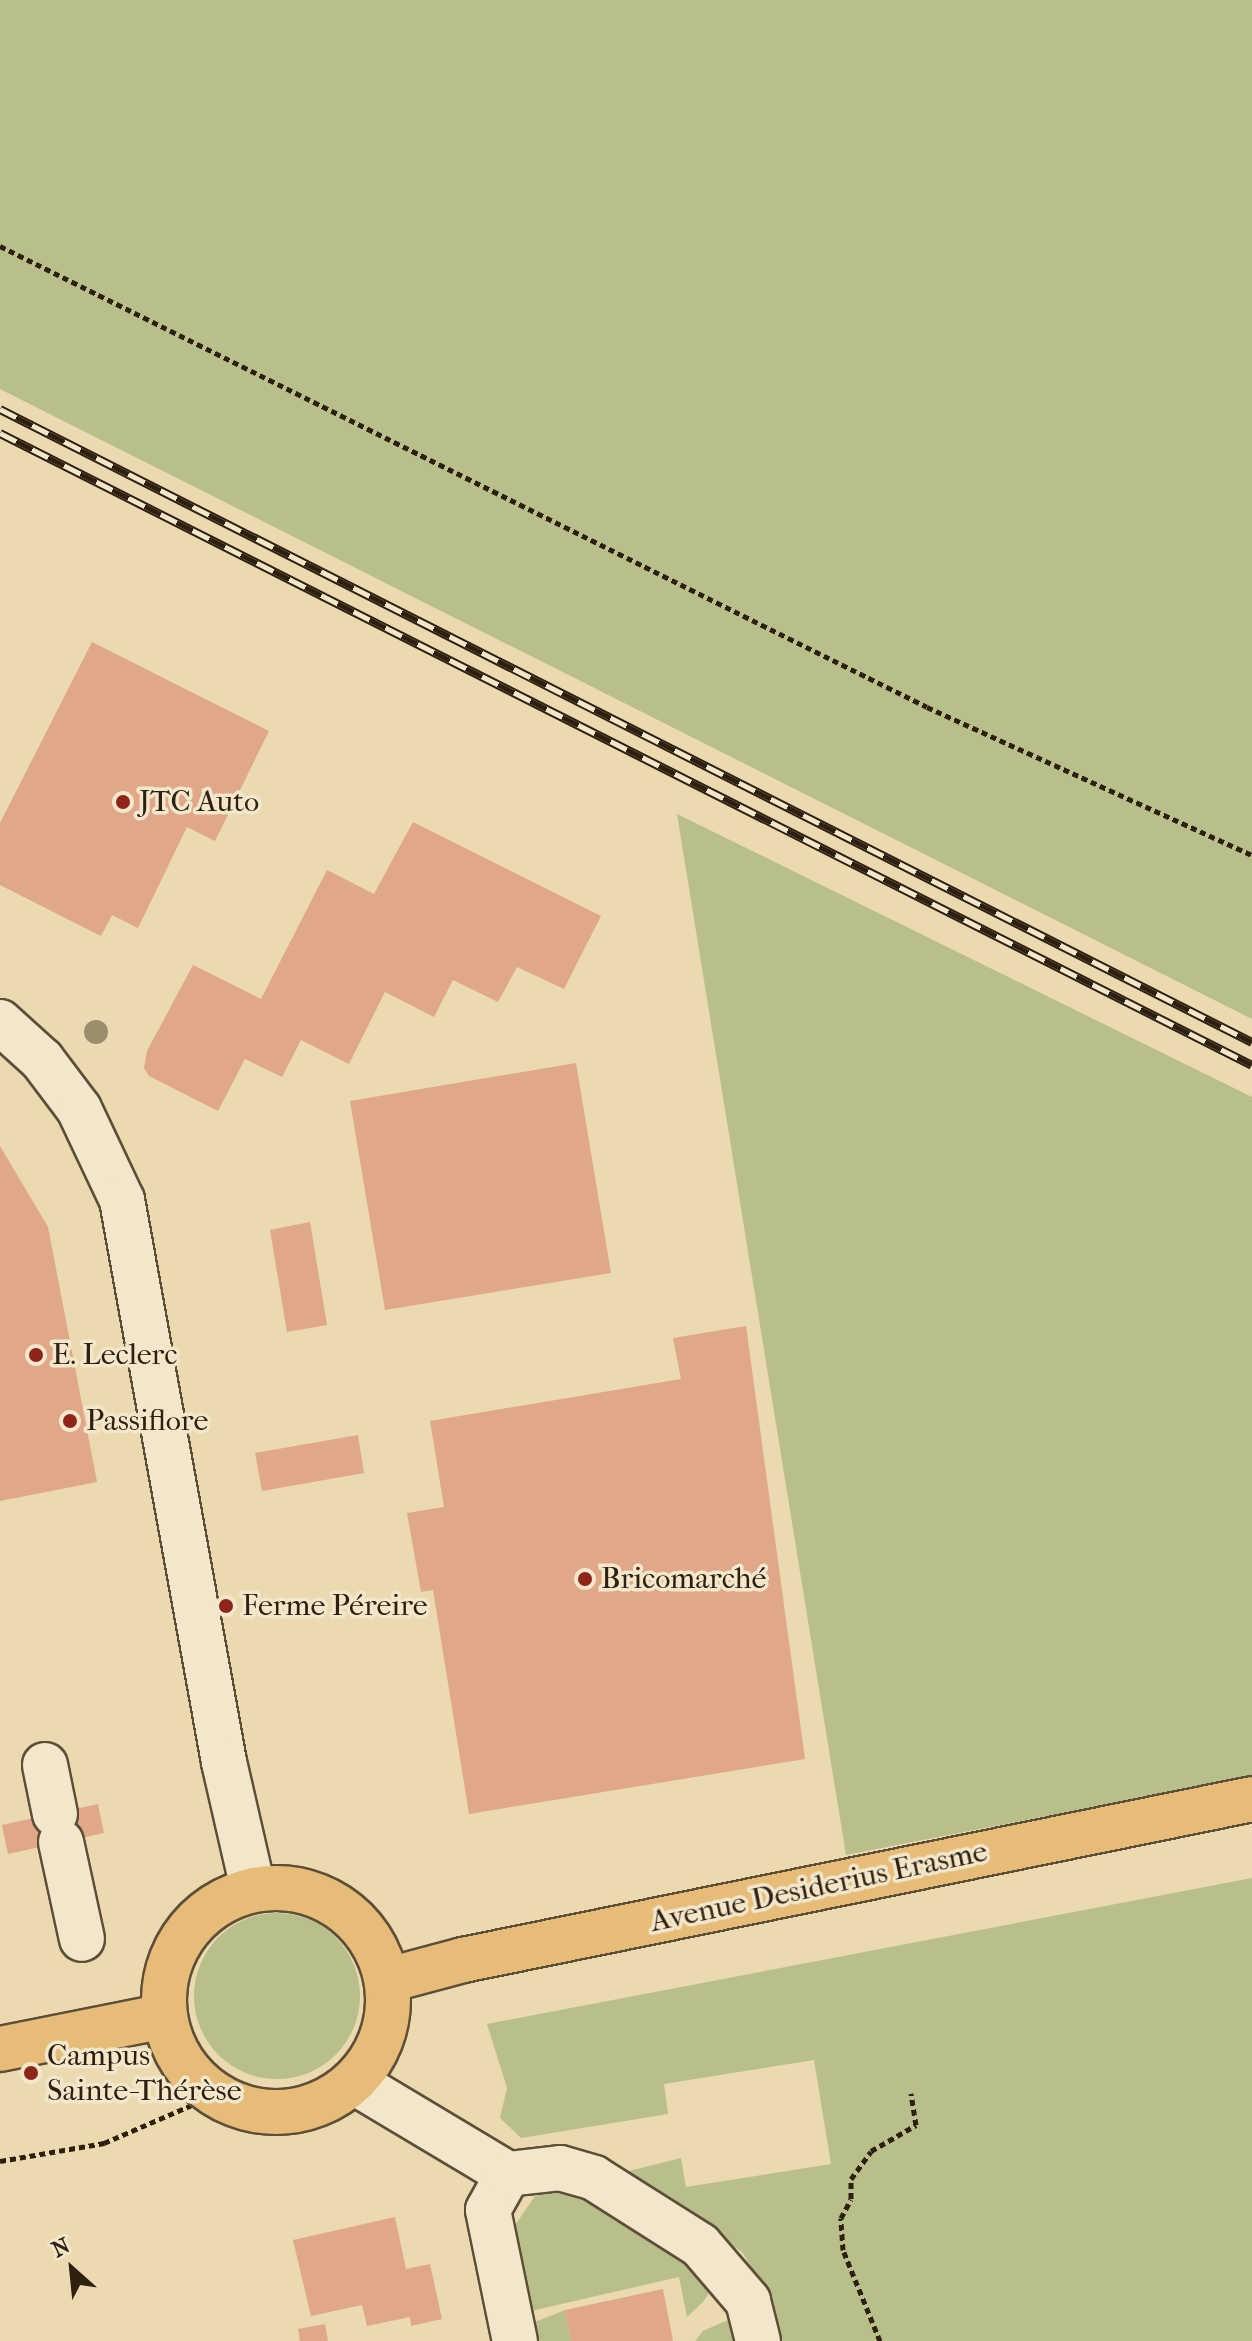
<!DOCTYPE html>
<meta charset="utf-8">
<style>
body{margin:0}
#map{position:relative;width:1252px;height:2341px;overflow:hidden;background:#ebd9af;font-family:"IM FELL French Canon",serif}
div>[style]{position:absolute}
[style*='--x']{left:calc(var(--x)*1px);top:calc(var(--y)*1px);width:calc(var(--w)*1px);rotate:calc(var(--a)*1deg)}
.green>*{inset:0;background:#b8bf8a}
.round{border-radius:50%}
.building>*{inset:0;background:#e0a788}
.path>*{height:5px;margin-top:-2.5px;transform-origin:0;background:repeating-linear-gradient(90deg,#2e2010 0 6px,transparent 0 10px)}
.roads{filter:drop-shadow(2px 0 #5d4e38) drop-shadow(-2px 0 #5d4e38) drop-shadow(0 2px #5d4e38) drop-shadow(0 -2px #5d4e38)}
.minor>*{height:44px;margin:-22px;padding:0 22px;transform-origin:22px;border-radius:22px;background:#f2e6cb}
.major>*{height:44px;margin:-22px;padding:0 22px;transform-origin:22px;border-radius:22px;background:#e6bc78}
.major>.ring{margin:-22px;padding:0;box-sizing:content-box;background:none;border:44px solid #e6bc78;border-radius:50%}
.rail>*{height:9px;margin-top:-4.5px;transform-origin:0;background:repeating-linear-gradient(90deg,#f2e6cb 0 18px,#2e2010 0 36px);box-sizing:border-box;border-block:2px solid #2e2010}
.trees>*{width:24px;height:24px;margin:-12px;border-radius:50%;background:#9a8e6c}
.dots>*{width:22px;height:22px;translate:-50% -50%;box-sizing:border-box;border:4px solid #f2e6cb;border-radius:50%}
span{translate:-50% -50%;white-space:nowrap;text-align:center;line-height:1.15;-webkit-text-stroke:7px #f2e6cb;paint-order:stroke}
.poi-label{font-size:30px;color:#2e2010}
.left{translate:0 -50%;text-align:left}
.street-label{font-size:30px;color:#2e2010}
.north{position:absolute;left:32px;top:2229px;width:80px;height:80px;-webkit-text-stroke:6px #f2e6cb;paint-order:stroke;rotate:333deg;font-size:22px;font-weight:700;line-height:32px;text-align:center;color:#2e2010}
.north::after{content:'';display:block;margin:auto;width:28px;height:36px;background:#2e2010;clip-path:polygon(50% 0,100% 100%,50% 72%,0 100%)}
</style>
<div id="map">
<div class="green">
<div style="clip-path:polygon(0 0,1252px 0,1252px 1019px,0 389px)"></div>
<div style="clip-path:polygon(677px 814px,1252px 1097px,1252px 1776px,846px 1855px)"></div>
<div style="clip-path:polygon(1252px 1878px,1252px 2341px,781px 2341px,771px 2299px,742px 2252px,625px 2172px,681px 2158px,686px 2187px,831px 2164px,814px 2060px,664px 2084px,668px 2114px,521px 2138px,500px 2118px,507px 2088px,487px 2024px)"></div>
<div class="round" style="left:194px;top:1913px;width:166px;height:166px"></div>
<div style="clip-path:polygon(567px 2186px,695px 2253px,712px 2288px,703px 2302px,687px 2317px,679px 2277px,531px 2311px,515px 2225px,535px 2196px)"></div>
<div style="clip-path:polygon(565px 2310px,571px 2341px,534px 2341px,530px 2324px)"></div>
<div style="clip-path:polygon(728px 2320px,735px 2321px,749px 2341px,695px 2341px,703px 2331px)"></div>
</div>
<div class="building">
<div style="clip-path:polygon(92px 642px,269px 731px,215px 841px,187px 827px,138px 928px,112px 915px,101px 936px,0 885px,0 823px)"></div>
<div style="clip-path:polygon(413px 822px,601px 916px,564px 989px,517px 967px,498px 1002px,453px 980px,434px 1017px,385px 992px,349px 1064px,301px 1040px,282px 1077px,245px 1059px,218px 1111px,149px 1076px,144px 1068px,147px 1051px,193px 965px,261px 999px,327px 870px,374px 894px)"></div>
<div style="clip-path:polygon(576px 1063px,611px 1273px,385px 1310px,350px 1101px)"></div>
<div style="clip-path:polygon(0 1146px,48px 1227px,97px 1482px,0 1501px)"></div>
<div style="clip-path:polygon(310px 1222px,327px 1325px,287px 1332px,270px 1230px)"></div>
<div style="clip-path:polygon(746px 1326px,805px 1759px,469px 1814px,433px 1590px,421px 1592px,407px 1513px,444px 1507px,430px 1421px,681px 1379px,673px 1338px)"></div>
<div style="clip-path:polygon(358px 1435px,364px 1473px,262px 1491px,255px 1453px)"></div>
<div style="clip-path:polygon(98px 1804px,104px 1833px,8px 1854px,2px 1825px)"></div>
<div style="clip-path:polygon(395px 2217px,406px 2269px,430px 2264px,442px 2319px,411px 2326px,410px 2317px,367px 2326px,362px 2305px,311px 2316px,293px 2240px)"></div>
<div style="clip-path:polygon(663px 2289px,673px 2341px,571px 2341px,565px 2310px)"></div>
<div style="clip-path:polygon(325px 2324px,328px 2341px,300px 2341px,298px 2329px)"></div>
</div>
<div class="path">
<div style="--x:0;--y:246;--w:1035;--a:26.44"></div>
<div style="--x:927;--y:707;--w:357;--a:24.5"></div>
<div style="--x:0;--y:2161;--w:106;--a:-9.8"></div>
<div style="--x:104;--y:2143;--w:121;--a:-23.4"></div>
<div style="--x:880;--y:2341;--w:98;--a:-112.1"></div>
<div style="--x:843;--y:2250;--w:32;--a:-94"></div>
<div style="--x:841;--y:2218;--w:21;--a:-62"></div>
<div style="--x:851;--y:2199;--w:20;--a:-90"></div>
<div style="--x:851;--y:2179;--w:34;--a:-54"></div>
<div style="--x:871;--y:2151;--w:52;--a:-30"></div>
<div style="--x:916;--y:2125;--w:32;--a:-99"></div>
</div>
<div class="roads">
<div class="minor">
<div style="--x:0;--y:1022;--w:57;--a:42.1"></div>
<div style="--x:42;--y:1060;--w:61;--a:52.9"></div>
<div style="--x:79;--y:1109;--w:101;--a:64.7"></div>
<div style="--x:122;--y:1200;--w:571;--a:79.71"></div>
<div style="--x:224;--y:1762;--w:130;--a:77.1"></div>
<div style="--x:45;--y:1765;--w:50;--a:78.5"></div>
<div style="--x:61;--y:1842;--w:99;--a:77.8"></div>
<div style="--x:354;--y:2082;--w:179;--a:30.9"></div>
<div style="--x:508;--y:2174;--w:41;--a:119.1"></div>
<div style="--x:488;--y:2210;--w:134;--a:78.4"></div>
<div style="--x:508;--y:2174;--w:52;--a:-6.6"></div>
<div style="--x:560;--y:2168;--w:35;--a:16"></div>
<div style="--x:594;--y:2178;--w:125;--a:32.3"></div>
<div style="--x:700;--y:2245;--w:74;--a:49.4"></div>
<div style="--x:748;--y:2301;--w:41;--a:76"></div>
</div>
<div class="major">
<div class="ring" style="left:164px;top:1888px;width:180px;height:180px"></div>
<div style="--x:388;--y:1980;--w:78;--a:-14.9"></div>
<div style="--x:463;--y:1960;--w:805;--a:-11.53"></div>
<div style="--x:0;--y:2049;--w:168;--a:-11.3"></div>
</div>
</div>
<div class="rail">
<div style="--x:0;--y:409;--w:1403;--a:26.82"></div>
<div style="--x:0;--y:433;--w:1402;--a:26.78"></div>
</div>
<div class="trees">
<div style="left:96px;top:1032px"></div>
</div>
<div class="dots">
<div style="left:123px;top:802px;background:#8f2418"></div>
<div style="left:36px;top:1355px;background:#8f2418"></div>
<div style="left:70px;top:1421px;background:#8f2418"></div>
<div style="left:585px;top:1579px;background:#8f2418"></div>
<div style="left:226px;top:1606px;background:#8f2418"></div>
<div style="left:31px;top:2073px;background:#8f2418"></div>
</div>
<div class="poi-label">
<span class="left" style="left:139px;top:802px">JTC Auto</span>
<span class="left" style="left:52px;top:1355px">E. Leclerc</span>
<span class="left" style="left:86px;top:1421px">Passiflore</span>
<span class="left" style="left:601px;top:1579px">Bricomarché</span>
<span class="left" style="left:242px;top:1606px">Ferme Péreire</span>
<span class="left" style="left:47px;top:2073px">Campus<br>Sainte-Thérèse</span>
</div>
<div class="street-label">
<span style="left:819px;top:1887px;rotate:-12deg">Avenue Desiderius Erasme</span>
</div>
<div class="north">N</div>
</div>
